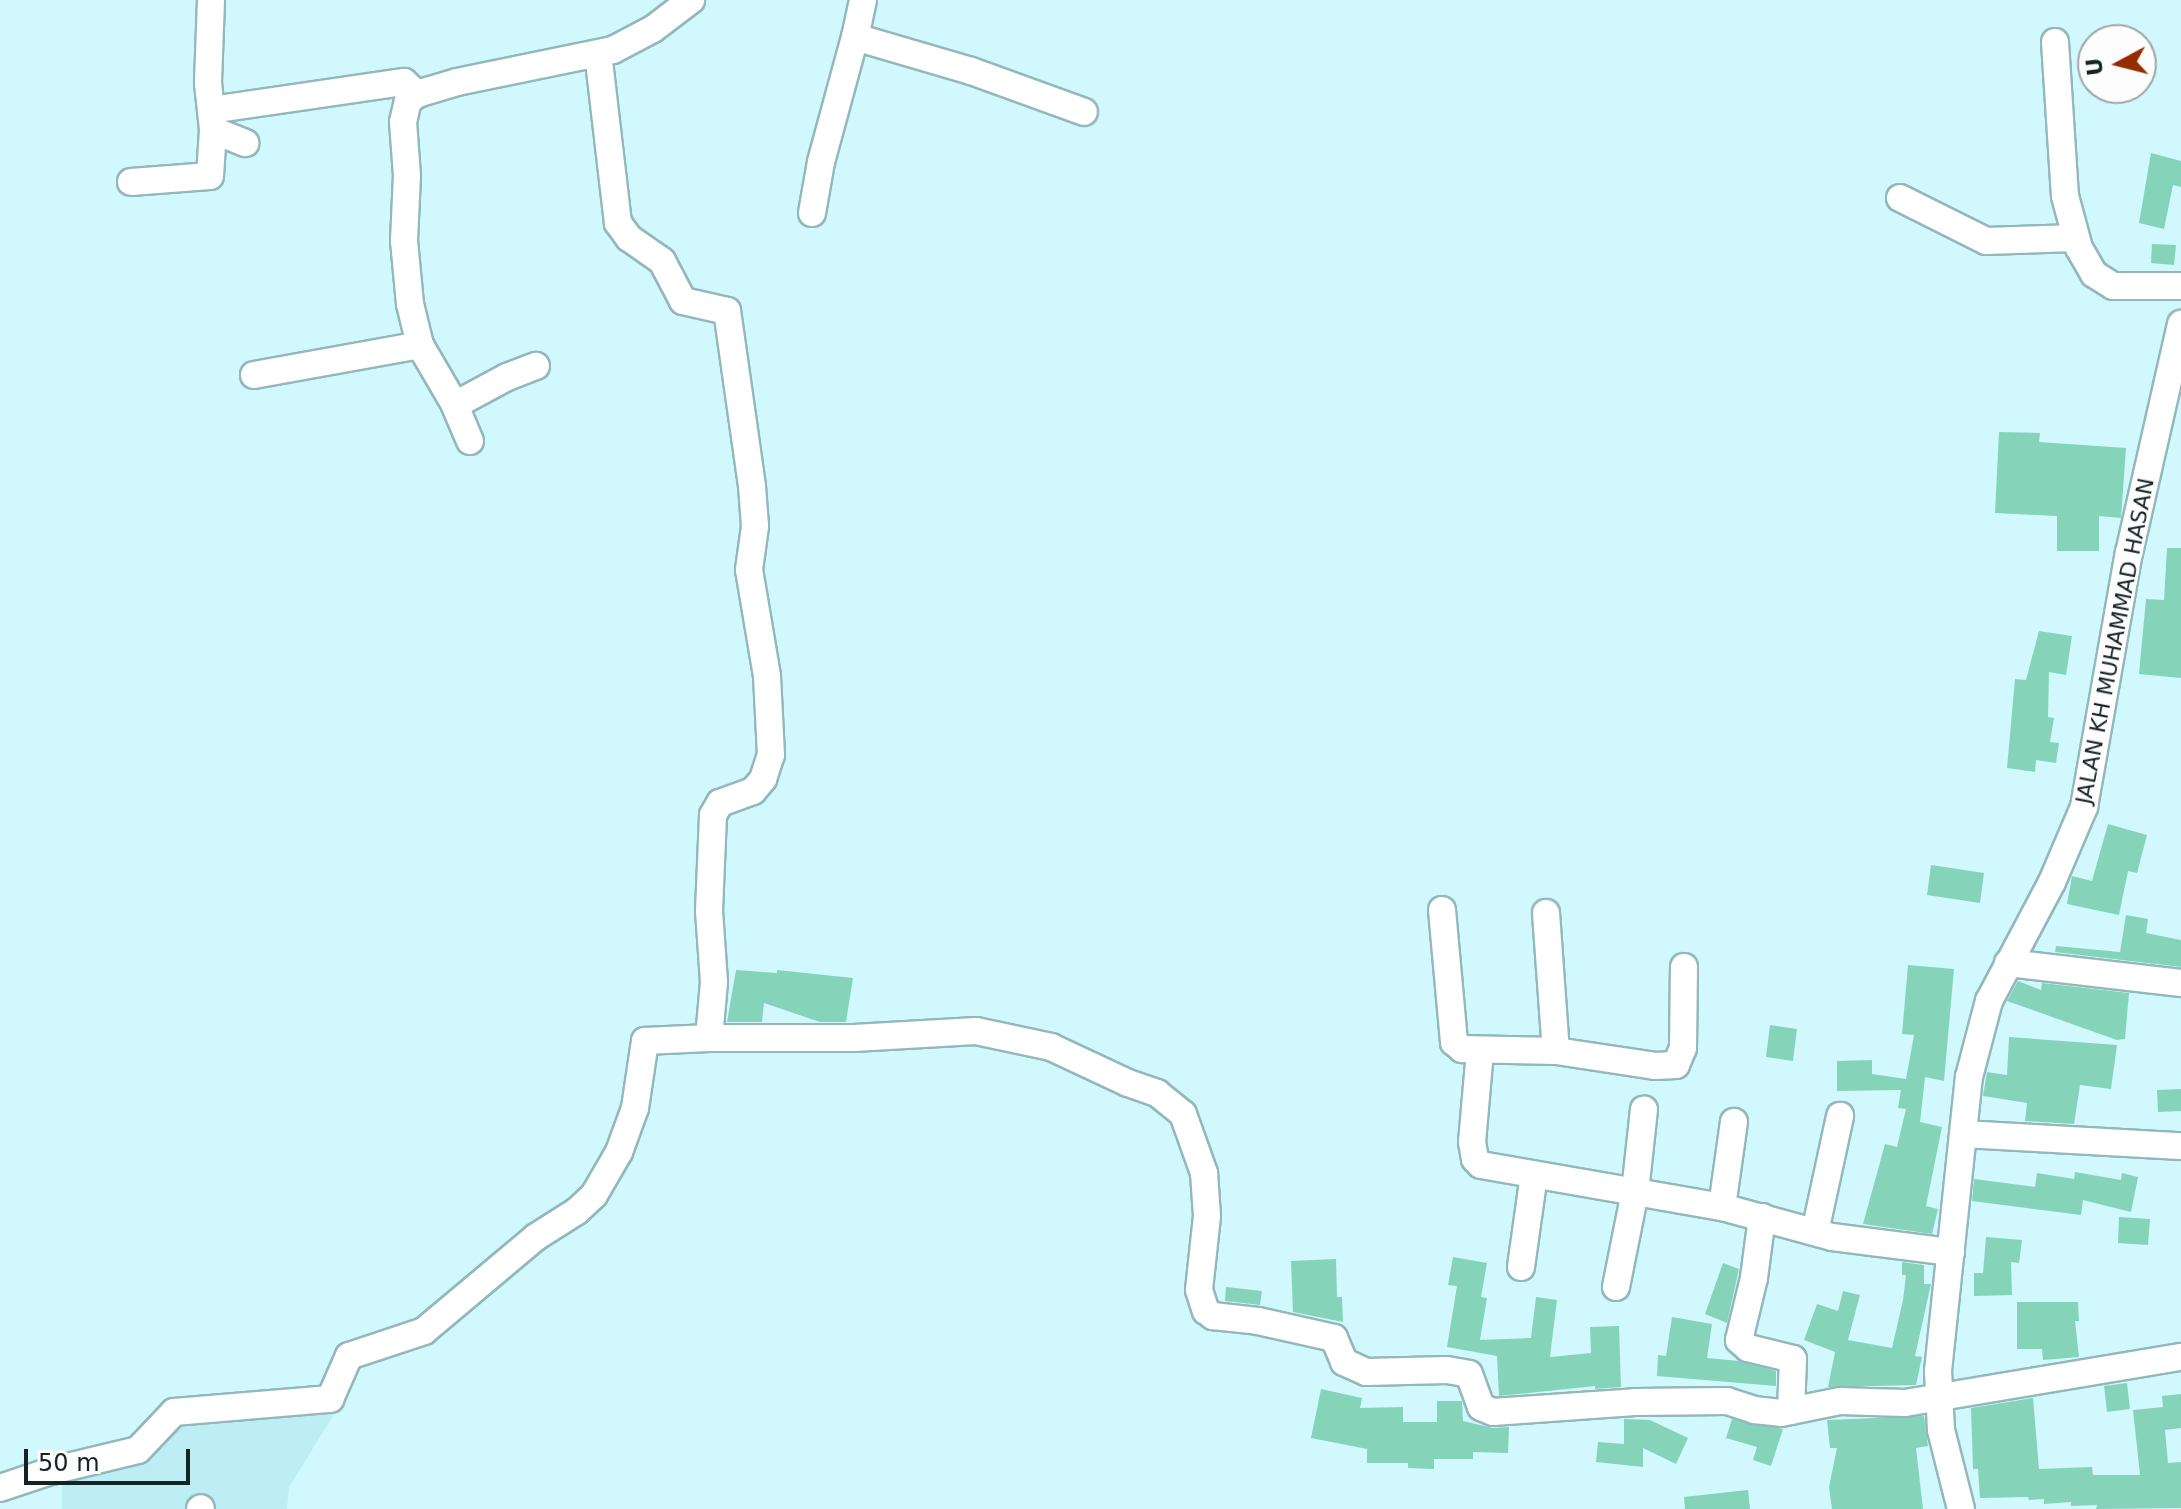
<!DOCTYPE html>
<style>
body{margin:0}
#map{position:relative;width:2181px;height:1509px;overflow:hidden;background:#d1f8fc;font-family:"DejaVu Sans",sans-serif}
div>[style]{position:absolute}
[style*='--x']{left:calc(var(--x)*1px);top:calc(var(--y)*1px);width:calc(var(--w)*1px);rotate:calc(var(--a)*1deg)}
.built>*{inset:0;background:#bceef3}
.building>*{inset:0;background:#85d4ba}
.roads{filter:drop-shadow(2px 0 #93b8bc) drop-shadow(-2px 0 #93b8bc) drop-shadow(0 2px #93b8bc) drop-shadow(0 -2px #93b8bc)}
.minor>*{height:26px;margin:-13px;padding:0 13px;transform-origin:13px;border-radius:13px;background:#fff}
span{translate:-50% -50%;white-space:nowrap;text-align:center;line-height:1.15;-webkit-text-stroke:6px #fdfdfd;paint-order:stroke}
.street-label{font-size:22px;color:#142324}
.north{position:absolute;left:2077px;top:24px;width:80px;height:80px;box-sizing:border-box;background:#fdfdfd;border:2px solid #a0a6a6;border-radius:50%;rotate:263deg;font-size:22px;font-weight:700;line-height:32px;text-align:center;color:#142324}
.north::after{content:'';display:block;margin:auto;width:28px;height:36px;background:#942e00;clip-path:polygon(50% 0,100% 100%,50% 72%,0 100%)}
.scale{position:absolute;left:24px;top:1449px;width:166px;height:36px;box-sizing:border-box;border:4px solid #142324;border-top:0;padding-left:10px;font-size:24px;line-height:28px;white-space:nowrap;color:#142324;-webkit-text-stroke:6px #fdfdfd;paint-order:stroke}
</style>
<div id="map">
<div class="built">
<div style="clip-path:polygon(336px 1411px,289px 1487px,287px 1509px,62px 1509px,62px 1478px,117px 1469px,152px 1450px,174px 1422px)"></div>
</div>
<div class="building">
<div style="clip-path:polygon(2151px 153px,2181px 161px,2181px 187px,2173px 185px,2164px 229px,2139px 223px)"></div>
<div style="clip-path:polygon(2152px 244px,2176px 245px,2174px 265px,2151px 263px)"></div>
<div style="clip-path:polygon(1999px 432px,2040px 433px,2039px 442px,2126px 448px,2121px 518px,2099px 516px,2099px 551px,2057px 551px,2057px 516px,1995px 513px)"></div>
<div style="clip-path:polygon(2167px 548px,2181px 548px,2181px 678px,2139px 674px,2146px 599px,2164px 600px)"></div>
<div style="clip-path:polygon(2039px 631px,2072px 636px,2066px 675px,2049px 672px,2048px 717px,2054px 718px,2050px 742px,2059px 743px,2056px 763px,2036px 760px,2035px 772px,2007px 768px,2015px 679px,2026px 680px)"></div>
<div style="clip-path:polygon(2108px 824px,2147px 835px,2137px 873px,2128px 871px,2119px 915px,2067px 904px,2072px 876px,2092px 881px)"></div>
<div style="clip-path:polygon(1931px 865px,1984px 873px,1980px 903px,1927px 895px)"></div>
<div style="clip-path:polygon(2126px 915px,2148px 919px,2146px 933px,2181px 940px,2181px 967px,2055px 952px,2056px 946px,2120px 952px)"></div>
<div style="clip-path:polygon(1908px 965px,1954px 969px,1944px 1081px,1925px 1077px,1920px 1122px,1942px 1127px,1926px 1206px,1938px 1209px,1932px 1234px,1863px 1224px,1885px 1144px,1897px 1147px,1906px 1109px,1898px 1108px,1901px 1090px,1837px 1091px,1837px 1061px,1872px 1060px,1872px 1074px,1906px 1079px,1914px 1035px,1902px 1034px)"></div>
<div style="clip-path:polygon(736px 970px,777px 973px,777px 970px,853px 978px,846px 1022px,820px 1022px,764px 1003px,762px 1022px,727px 1022px)"></div>
<div style="clip-path:polygon(2018px 981px,2041px 990px,2042px 983px,2129px 993px,2125px 1039px,2117px 1040px,2007px 1001px)"></div>
<div style="clip-path:polygon(1770px 1025px,1797px 1029px,1793px 1061px,1766px 1057px)"></div>
<div style="clip-path:polygon(2009px 1037px,2117px 1045px,2111px 1089px,2080px 1085px,2074px 1124px,2025px 1121px,2027px 1103px,1983px 1096px,1987px 1072px,2007px 1075px)"></div>
<div style="clip-path:polygon(2181px 1089px,2181px 1111px,2158px 1112px,2157px 1090px)"></div>
<div style="clip-path:polygon(2075px 1172px,2121px 1180px,2122px 1173px,2138px 1177px,2131px 1212px,2083px 1200px,2081px 1215px,1972px 1201px,1974px 1179px,2035px 1187px,2037px 1173px,2074px 1179px)"></div>
<div style="clip-path:polygon(2119px 1217px,2150px 1219px,2148px 1245px,2118px 1243px)"></div>
<div style="clip-path:polygon(1986px 1237px,2022px 1240px,2019px 1263px,2011px 1262px,2012px 1295px,1974px 1296px,1974px 1273px,1983px 1273px)"></div>
<div style="clip-path:polygon(1453px 1257px,1487px 1263px,1481px 1297px,1487px 1298px,1480px 1340px,1531px 1338px,1536px 1297px,1557px 1300px,1550px 1357px,1591px 1353px,1590px 1327px,1619px 1326px,1621px 1387px,1595px 1389px,1595px 1386px,1499px 1396px,1497px 1356px,1447px 1347px,1457px 1286px,1448px 1285px)"></div>
<div style="clip-path:polygon(1336px 1259px,1337px 1297px,1342px 1297px,1343px 1322px,1293px 1312px,1291px 1261px)"></div>
<div style="clip-path:polygon(1902px 1262px,1924px 1265px,1924px 1284px,1931px 1284px,1915px 1356px,1922px 1357px,1916px 1385px,1828px 1387px,1835px 1352px,1804px 1340px,1817px 1304px,1838px 1311px,1843px 1291px,1860px 1295px,1848px 1340px,1892px 1348px,1903px 1300px,1906px 1275px,1902px 1275px)"></div>
<div style="clip-path:polygon(1723px 1263px,1739px 1269px,1727px 1323px,1705px 1314px)"></div>
<div style="clip-path:polygon(1226px 1287px,1262px 1291px,1260px 1305px,1225px 1301px)"></div>
<div style="clip-path:polygon(2017px 1302px,2078px 1302px,2079px 1321px,2075px 1321px,2079px 1357px,2043px 1360px,2042px 1349px,2017px 1349px)"></div>
<div style="clip-path:polygon(1672px 1317px,1712px 1324px,1707px 1358px,1739px 1361px,1776px 1371px,1776px 1386px,1657px 1376px,1658px 1355px,1666px 1356px)"></div>
<div style="clip-path:polygon(2127px 1383px,2130px 1409px,2107px 1412px,2104px 1386px)"></div>
<div style="clip-path:polygon(1321px 1389px,1362px 1398px,1360px 1408px,1403px 1407px,1403px 1422px,1437px 1422px,1437px 1401px,1462px 1401px,1463px 1421px,1493px 1428px,1509px 1427px,1508px 1453px,1473px 1452px,1473px 1459px,1434px 1459px,1434px 1469px,1408px 1468px,1408px 1463px,1367px 1463px,1367px 1449px,1311px 1438px)"></div>
<div style="clip-path:polygon(2181px 1394px,2181px 1428px,2165px 1430px,2168px 1463px,2181px 1462px,2181px 1508px,2096px 1509px,2097px 1505px,2071px 1506px,2071px 1502px,2044px 1504px,2044px 1499px,2029px 1500px,2028px 1497px,1980px 1498px,1978px 1469px,1973px 1469px,1971px 1408px,2033px 1398px,2039px 1469px,2092px 1467px,2093px 1475px,2140px 1475px,2133px 1410px,2163px 1407px,2162px 1396px)"></div>
<div style="clip-path:polygon(1924px 1416px,1928px 1446px,1916px 1448px,1923px 1509px,1832px 1509px,1829px 1487px,1837px 1448px,1830px 1448px,1827px 1420px)"></div>
<div style="clip-path:polygon(1624px 1419px,1650px 1420px,1688px 1438px,1676px 1464px,1643px 1448px,1643px 1467px,1596px 1462px,1598px 1442px,1624px 1444px)"></div>
<div style="clip-path:polygon(1732px 1419px,1783px 1429px,1771px 1466px,1753px 1460px,1757px 1447px,1726px 1438px)"></div>
<div style="clip-path:polygon(1748px 1490px,1750px 1509px,1685px 1509px,1684px 1497px)"></div>
</div>
<div class="roads">
<div class="minor">
<div style="--x:211;--y:0;--w:83;--a:92.1"></div>
<div style="--x:208;--y:83;--w:47;--a:83.9"></div>
<div style="--x:213;--y:130;--w:35;--a:22"></div>
<div style="--x:863;--y:0;--w:38;--a:102"></div>
<div style="--x:855;--y:37;--w:121;--a:16.3"></div>
<div style="--x:971;--y:71;--w:120;--a:19.9"></div>
<div style="--x:2055;--y:42;--w:154;--a:86.3"></div>
<div style="--x:2065;--y:196;--w:54;--a:74.9"></div>
<div style="--x:2079;--y:248;--w:30;--a:60"></div>
<div style="--x:2094;--y:274;--w:22;--a:32"></div>
<div style="--x:2113;--y:286;--w:68;--a:0"></div>
<div style="--x:211;--y:110;--w:195;--a:-8.3"></div>
<div style="--x:404;--y:82;--w:18;--a:43"></div>
<div style="--x:131;--y:182;--w:79;--a:-4.3"></div>
<div style="--x:210;--y:176;--w:46;--a:-86.3"></div>
<div style="--x:1900;--y:198;--w:96;--a:26.6"></div>
<div style="--x:1986;--y:241;--w:89;--a:-1.9"></div>
<div style="--x:812;--y:213;--w:52;--a:-80"></div>
<div style="--x:821;--y:162;--w:130;--a:-74.8"></div>
<div style="--x:254;--y:375;--w:169;--a:-10.2"></div>
<div style="--x:455;--y:405;--w:59;--a:-28.3"></div>
<div style="--x:507;--y:377;--w:31;--a:-21"></div>
<div style="--x:470;--y:441;--w:39;--a:-113"></div>
<div style="--x:455;--y:405;--w:69;--a:-120.3"></div>
<div style="--x:420;--y:345;--w:42;--a:-103.7"></div>
<div style="--x:410;--y:304;--w:63;--a:-95.4"></div>
<div style="--x:404;--y:241;--w:65;--a:-87.4"></div>
<div style="--x:407;--y:176;--w:54;--a:-94.2"></div>
<div style="--x:403;--y:122;--w:22;--a:-77"></div>
<div style="--x:408;--y:101;--w:11;--a:-38"></div>
<div style="--x:417;--y:94;--w:42;--a:-16.7"></div>
<div style="--x:457;--y:82;--w:159;--a:-11.6"></div>
<div style="--x:613;--y:50;--w:45;--a:-27.7"></div>
<div style="--x:653;--y:29;--w:48;--a:-37.3"></div>
<div style="--x:1442;--y:910;--w:133;--a:84.8"></div>
<div style="--x:1454;--y:1042;--w:11;--a:41"></div>
<div style="--x:1462;--y:1049;--w:94;--a:1.2"></div>
<div style="--x:1556;--y:1051;--w:100;--a:8.6"></div>
<div style="--x:1655;--y:1066;--w:21;--a:-3"></div>
<div style="--x:1676;--y:1065;--w:18;--a:-68"></div>
<div style="--x:1683;--y:1048;--w:81;--a:-89.3"></div>
<div style="--x:1546;--y:913;--w:138;--a:85.9"></div>
<div style="--x:2008;--y:963;--w:174;--a:6.6"></div>
<div style="--x:709;--y:1038;--w:145;--a:0"></div>
<div style="--x:854;--y:1038;--w:122;--a:-3.3"></div>
<div style="--x:976;--y:1031;--w:77;--a:12"></div>
<div style="--x:1051;--y:1047;--w:85;--a:25.1"></div>
<div style="--x:1128;--y:1083;--w:31;--a:19"></div>
<div style="--x:1157;--y:1093;--w:33;--a:39"></div>
<div style="--x:1183;--y:1114;--w:63;--a:70.4"></div>
<div style="--x:1204;--y:1173;--w:43;--a:86"></div>
<div style="--x:1207;--y:1216;--w:74;--a:96.2"></div>
<div style="--x:1199;--y:1290;--w:22;--a:72"></div>
<div style="--x:1206;--y:1311;--w:9;--a:36"></div>
<div style="--x:1213;--y:1316;--w:45;--a:6.3"></div>
<div style="--x:1258;--y:1321;--w:78;--a:12.6"></div>
<div style="--x:1334;--y:1338;--w:26;--a:67"></div>
<div style="--x:1344;--y:1362;--w:24;--a:24"></div>
<div style="--x:1366;--y:1372;--w:81;--a:-1.4"></div>
<div style="--x:1447;--y:1370;--w:22;--a:10"></div>
<div style="--x:1469;--y:1374;--w:35;--a:70"></div>
<div style="--x:1481;--y:1407;--w:13;--a:23"></div>
<div style="--x:1493;--y:1412;--w:142;--a:-4"></div>
<div style="--x:1635;--y:1402;--w:92;--a:-0.6"></div>
<div style="--x:1727;--y:1401;--w:28;--a:18"></div>
<div style="--x:1754;--y:1410;--w:27;--a:6"></div>
<div style="--x:1781;--y:1413;--w:60;--a:-11.5"></div>
<div style="--x:1840;--y:1401;--w:65;--a:1.8"></div>
<div style="--x:1905;--y:1403;--w:280;--a:-9.5"></div>
<div style="--x:1480;--y:1051;--w:91;--a:95"></div>
<div style="--x:1472;--y:1142;--w:17;--a:80"></div>
<div style="--x:1475;--y:1159;--w:8;--a:45"></div>
<div style="--x:1481;--y:1165;--w:245;--a:9.9"></div>
<div style="--x:1722;--y:1207;--w:114;--a:15.3"></div>
<div style="--x:1832;--y:1237;--w:120;--a:7.2"></div>
<div style="--x:1963;--y:1134;--w:218;--a:3.2"></div>
<div style="--x:1722;--y:1207;--w:86;--a:-82"></div>
<div style="--x:1762;--y:1217;--w:62;--a:97.5"></div>
<div style="--x:1754;--y:1278;--w:64;--a:103.6"></div>
<div style="--x:1739;--y:1340;--w:12;--a:42"></div>
<div style="--x:1748;--y:1348;--w:46;--a:13.7"></div>
<div style="--x:1793;--y:1359;--w:52;--a:92.2"></div>
<div style="--x:1815;--y:1232;--w:119;--a:-77.8"></div>
<div style="--x:1521;--y:1267;--w:93;--a:-82"></div>
<div style="--x:1616;--y:1287;--w:97;--a:-78.7"></div>
<div style="--x:1635;--y:1192;--w:83;--a:-83.8"></div>
<div style="--x:0;--y:1488;--w:54;--a:-18.4"></div>
<div style="--x:51;--y:1471;--w:89;--a:-13.6"></div>
<div style="--x:138;--y:1450;--w:52;--a:-46.5"></div>
<div style="--x:174;--y:1412;--w:157;--a:-4.8"></div>
<div style="--x:330;--y:1399;--w:47;--a:-66.2"></div>
<div style="--x:349;--y:1356;--w:79;--a:-18.4"></div>
<div style="--x:424;--y:1331;--w:146;--a:-40"></div>
<div style="--x:536;--y:1237;--w:49;--a:-32.4"></div>
<div style="--x:577;--y:1211;--w:23;--a:-43"></div>
<div style="--x:594;--y:1195;--w:50;--a:-59.8"></div>
<div style="--x:619;--y:1152;--w:47;--a:-70"></div>
<div style="--x:635;--y:1108;--w:68;--a:-81.5"></div>
<div style="--x:645;--y:1041;--w:64;--a:-2.7"></div>
<div style="--x:709;--y:1038;--w:56;--a:-84.9"></div>
<div style="--x:714;--y:982;--w:71;--a:-94"></div>
<div style="--x:709;--y:911;--w:96;--a:-87.6"></div>
<div style="--x:713;--y:815;--w:14;--a:-60"></div>
<div style="--x:720;--y:803;--w:35;--a:-20"></div>
<div style="--x:753;--y:791;--w:16;--a:-50"></div>
<div style="--x:763;--y:779;--w:25;--a:-72"></div>
<div style="--x:771;--y:755;--w:79;--a:-92.9"></div>
<div style="--x:767;--y:676;--w:108;--a:-99.6"></div>
<div style="--x:749;--y:570;--w:44;--a:-82.2"></div>
<div style="--x:755;--y:526;--w:40;--a:-94.3"></div>
<div style="--x:752;--y:486;--w:177;--a:-98.1"></div>
<div style="--x:727;--y:311;--w:45;--a:-167.2"></div>
<div style="--x:683;--y:301;--w:45;--a:-117.7"></div>
<div style="--x:662;--y:261;--w:40;--a:-145.1"></div>
<div style="--x:629;--y:238;--w:19;--a:-126"></div>
<div style="--x:618;--y:223;--w:170;--a:-96.7"></div>
<div style="--x:200;--y:1509;--w:1;--a:-45"></div>
<div style="--x:1961;--y:1509;--w:81;--a:-104.2"></div>
<div style="--x:1941;--y:1430;--w:59;--a:-92.9"></div>
<div style="--x:1938;--y:1371;--w:296;--a:-84"></div>
<div style="--x:1969;--y:1077;--w:79;--a:-75.3"></div>
<div style="--x:1989;--y:1001;--w:135;--a:-62.1"></div>
<div style="--x:2052;--y:882;--w:82;--a:-66.9"></div>
<div style="--x:2084;--y:807;--w:258;--a:-80"></div>
<div style="--x:2129;--y:553;--w:235;--a:-77.2"></div>
</div>
</div>
<div class="street-label">
<span style="left:2115px;top:641px;rotate:-79deg">JALAN KH MUHAMMAD HASAN</span>
</div>
<div class="north">U</div>
<div class="scale">50 m</div>
</div>
